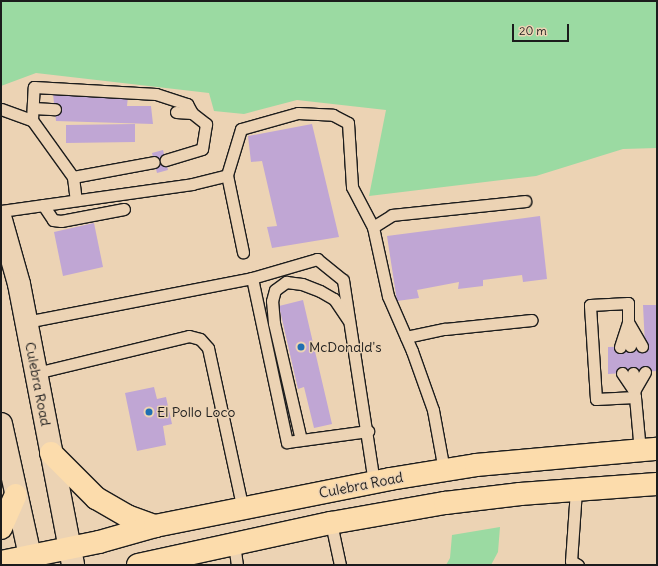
<!DOCTYPE html>
<style>
body{margin:0}
#map{position:relative;width:658px;height:566px;overflow:hidden;background:#ecd3b4;font-family:Delius,sans-serif}
div>[style]{position:absolute}
[style*='--x']{left:calc(var(--x)*1px);top:calc(var(--y)*1px);width:calc(var(--w)*1px);rotate:calc(var(--a)*1deg)}
.green>*{inset:0;background:#9bdaa2}
.building>*{inset:0;background:#c0a6d4}
.roads{filter:drop-shadow(1px 0 #1c1c1c) drop-shadow(-1px 0 #1c1c1c) drop-shadow(0 1px #1c1c1c) drop-shadow(0 -1px #1c1c1c)}
.lane>*{height:11px;margin:-5.5px;padding:0 5.5px;transform-origin:5.5px;border-radius:5.5px;background:#ecd3b4}
.secondary>*{height:22px;margin:-11px;padding:0 11px;transform-origin:11px;border-radius:11px;background:#ecd3b4}
.primary>*{height:22px;margin:-11px;padding:0 11px;transform-origin:11px;border-radius:11px;background:#fcdcac}
.dots>*{width:11px;height:11px;translate:-50% -50%;box-sizing:border-box;border:2px solid #ecd3b4;border-radius:50%}
span{translate:-50% -50%;white-space:nowrap;text-align:center;line-height:1.15;-webkit-text-stroke:3px #ecd3b4;paint-order:stroke}
.poi-label{font-size:14px;color:#1c1c1c}
.left{translate:0 -50%;text-align:left}
.street-label{font-size:14px;color:#1c1c1c}
.frame{position:absolute;inset:0;border:2px solid #1c1c1c;pointer-events:none}
.scale{position:absolute;left:512px;top:24px;width:57px;height:18px;box-sizing:border-box;border:2px solid #1c1c1c;border-top:0;padding-left:5px;font-size:12px;line-height:14px;white-space:nowrap;color:#1c1c1c;-webkit-text-stroke:3px #ecd3b4;paint-order:stroke}
</style>
<div id="map">
<div class="green">
<div style="clip-path:polygon(1px 1px,657px 1px,657px 148px,623px 149px,536px 176px,369px 196px,386px 110px,297px 100px,244px 114px,214px 111px,209px 93px,36px 73px,1px 86px)"></div>
<div style="clip-path:polygon(500px 527px,498px 552px,491px 565px,446px 565px,450px 558px,452px 535px)"></div>
</div>
<div class="building">
<div style="clip-path:polygon(53px 94px,128px 96px,127px 106px,151px 106px,153px 124px,56px 121px)"></div>
<div style="clip-path:polygon(135px 124px,135px 142px,66px 143px,66px 125px)"></div>
<div style="clip-path:polygon(312px 124px,339px 237px,272px 248px,267px 227px,277px 226px,262px 161px,251px 162px,248px 136px)"></div>
<div style="clip-path:polygon(163px 150px,168px 170px,157px 173px,152px 153px)"></div>
<div style="clip-path:polygon(540px 216px,547px 279px,523px 282px,522px 275px,483px 280px,483px 286px,458px 289px,459px 282px,417px 290px,419px 298px,397px 301px,387px 236px)"></div>
<div style="clip-path:polygon(94px 223px,103px 267px,63px 276px,54px 232px)"></div>
<div style="clip-path:polygon(303px 300px,332px 424px,314px 428px,304px 387px,298px 389px,279px 306px)"></div>
<div style="clip-path:polygon(643px 305px,657px 305px,657px 371px,608px 374px,608px 347px,645px 346px)"></div>
<div style="clip-path:polygon(154px 387px,157px 399px,166px 397px,172px 424px,163px 426px,166px 445px,137px 451px,125px 393px)"></div>
</div>
<div class="roads">
<div class="lane">
<div style="--x:33;--y:108;--w:22;--a:3"></div>
<div style="--x:1;--y:109;--w:33;--a:20"></div>
<div style="--x:32;--y:120;--w:70;--a:54.3"></div>
<div style="--x:73;--y:177;--w:23;--a:83"></div>
<div style="--x:176;--y:112;--w:16;--a:4"></div>
<div style="--x:32;--y:120;--w:33;--a:-87"></div>
<div style="--x:34;--y:87;--w:122;--a:3.3"></div>
<div style="--x:156;--y:94;--w:33;--a:18"></div>
<div style="--x:187;--y:104;--w:10;--a:61"></div>
<div style="--x:192;--y:113;--w:18;--a:38"></div>
<div style="--x:206;--y:124;--w:25;--a:99"></div>
<div style="--x:202;--y:149;--w:38;--a:163"></div>
<div style="--x:227;--y:175;--w:79;--a:78.3"></div>
<div style="--x:73;--y:177;--w:82;--a:-10.5"></div>
<div style="--x:43;--y:205;--w:18;--a:56"></div>
<div style="--x:53;--y:220;--w:8;--a:7"></div>
<div style="--x:61;--y:221;--w:64;--a:-10.8"></div>
<div style="--x:1;--y:211;--w:193;--a:-8"></div>
<div style="--x:192;--y:184;--w:36;--a:-14"></div>
<div style="--x:227;--y:175;--w:48;--a:-73.1"></div>
<div style="--x:241;--y:129;--w:59;--a:-15.7"></div>
<div style="--x:298;--y:113;--w:35;--a:3"></div>
<div style="--x:333;--y:115;--w:17;--a:28"></div>
<div style="--x:348;--y:123;--w:64;--a:86.4"></div>
<div style="--x:352;--y:187;--w:45;--a:62.3"></div>
<div style="--x:252;--y:278;--w:168;--a:78"></div>
<div style="--x:287;--y:442;--w:82;--a:-7.7"></div>
<div style="--x:26;--y:322;--w:230;--a:-11"></div>
<div style="--x:252;--y:278;--w:68;--a:-16.3"></div>
<div style="--x:317;--y:259;--w:33;--a:39"></div>
<div style="--x:343;--y:280;--w:204;--a:81.3"></div>
<div style="--x:628;--y:326;--w:20;--a:84"></div>
<div style="--x:406;--y:337;--w:40;--a:-12"></div>
<div style="--x:445;--y:329;--w:87;--a:-5.9"></div>
<div style="--x:620;--y:347;--w:26;--a:-72"></div>
<div style="--x:36;--y:373;--w:157;--a:-13.6"></div>
<div style="--x:189;--y:336;--w:11;--a:15"></div>
<div style="--x:200;--y:339;--w:12;--a:48"></div>
<div style="--x:208;--y:348;--w:166;--a:77.8"></div>
<div style="--x:622;--y:373;--w:22;--a:56"></div>
<div style="--x:633;--y:373;--w:18;--a:87"></div>
<div style="--x:635;--y:397;--w:6;--a:-99"></div>
<div style="--x:634;--y:391;--w:22;--a:-60"></div>
<div style="--x:301;--y:440;--w:120;--a:-103"></div>
<div style="--x:274;--y:323;--w:22;--a:-95"></div>
<div style="--x:272;--y:301;--w:11;--a:-75"></div>
<div style="--x:275;--y:290;--w:14;--a:-36"></div>
<div style="--x:286;--y:282;--w:16;--a:7"></div>
<div style="--x:302;--y:284;--w:19;--a:21"></div>
<div style="--x:320;--y:291;--w:16;--a:30"></div>
<div style="--x:334;--y:299;--w:25;--a:56"></div>
<div style="--x:640;--y:451;--w:54;--a:-95.3"></div>
<div style="--x:635;--y:397;--w:39;--a:177"></div>
<div style="--x:596;--y:399;--w:94;--a:-93.7"></div>
<div style="--x:590;--y:305;--w:38;--a:-3"></div>
<div style="--x:628;--y:303;--w:19;--a:90"></div>
<div style="--x:628;--y:322;--w:28;--a:60"></div>
<div style="--x:444;--y:470;--w:61;--a:-100.4"></div>
<div style="--x:433;--y:410;--w:63;--a:-109.6"></div>
<div style="--x:412;--y:351;--w:60;--a:-113.6"></div>
<div style="--x:388;--y:296;--w:71;--a:-102.3"></div>
<div style="--x:373;--y:227;--w:22;--a:-32"></div>
<div style="--x:392;--y:215;--w:134;--a:-6"></div>
<div style="--x:576;--y:490;--w:71;--a:94"></div>
<div style="--x:571;--y:561;--w:8;--a:30"></div>
<div style="--x:331;--y:523;--w:43;--a:77.9"></div>
<div style="--x:234;--y:544;--w:21;--a:82"></div>
</div>
<div class="secondary">
<div style="--x:1;--y:220;--w:66;--a:74.3"></div>
<div style="--x:19;--y:284;--w:286;--a:79.1"></div>
<div style="--x:1;--y:424;--w:144;--a:77.6"></div>
</div>
<div class="primary">
<div style="--x:51;--y:453;--w:64;--a:45"></div>
<div style="--x:96;--y:498;--w:36;--a:30"></div>
<div style="--x:127;--y:516;--w:30;--a:20"></div>
<div style="--x:1;--y:528;--w:36;--a:-66"></div>
<div style="--x:1;--y:562;--w:100;--a:-11.5"></div>
<div style="--x:99;--y:542;--w:58;--a:-15.9"></div>
<div style="--x:155;--y:526;--w:240;--a:-11.3"></div>
<div style="--x:390;--y:479;--w:87;--a:-9.2"></div>
<div style="--x:476;--y:465;--w:182;--a:-5.1"></div>
<div style="--x:138;--y:565;--w:198;--a:-12.3"></div>
<div style="--x:331;--y:523;--w:116;--a:-10"></div>
<div style="--x:445;--y:503;--w:76;--a:-6.8"></div>
<div style="--x:520;--y:494;--w:137;--a:-4.2"></div>
</div>
</div>
<div class="dots">
<div style="left:301px;top:347px;background:#1f6fb2"></div>
<div style="left:149px;top:412px;background:#1f6fb2"></div>
</div>
<div class="poi-label">
<span class="left" style="left:309px;top:347px">McDonald's</span>
<span class="left" style="left:157px;top:412px">El Pollo Loco</span>
</div>
<div class="street-label">
<span style="left:38px;top:384px;rotate:79deg">Culebra Road</span>
<span style="left:361px;top:485px;rotate:-11deg">Culebra Road</span>
</div>
<div class="frame"></div>
<div class="scale">20 m</div>
</div>
